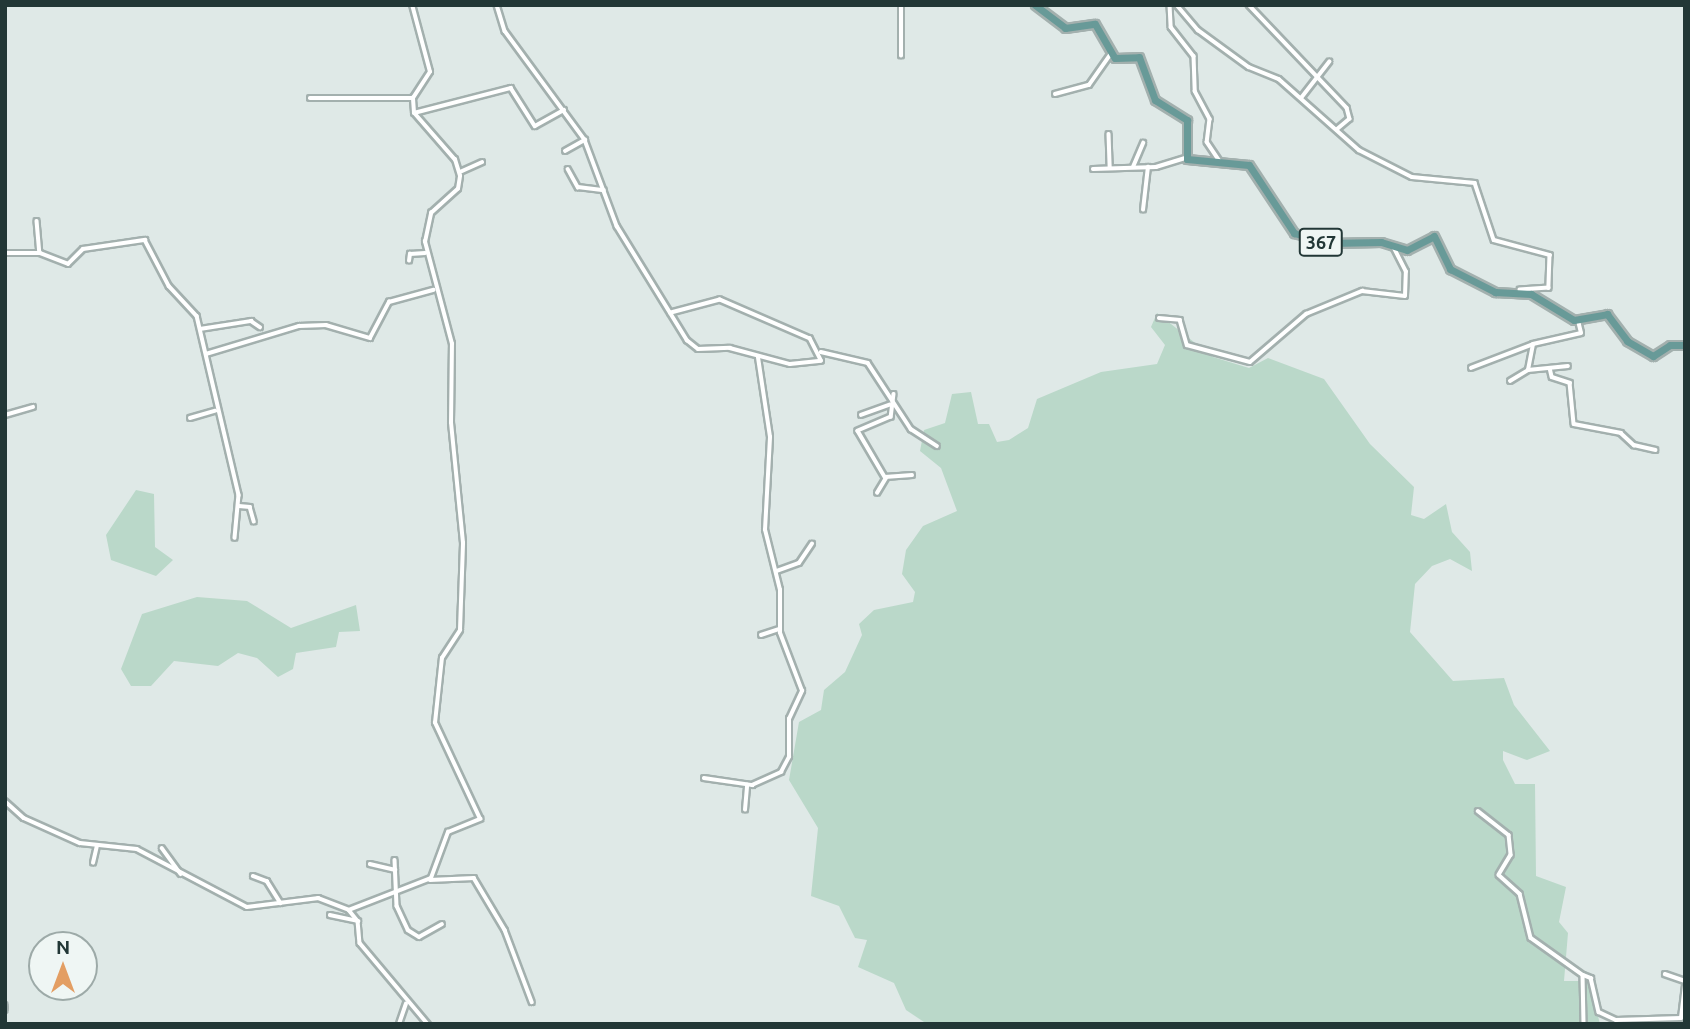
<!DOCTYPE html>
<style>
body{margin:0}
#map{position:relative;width:1690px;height:1029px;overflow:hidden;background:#dfe9e7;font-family:Ubuntu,sans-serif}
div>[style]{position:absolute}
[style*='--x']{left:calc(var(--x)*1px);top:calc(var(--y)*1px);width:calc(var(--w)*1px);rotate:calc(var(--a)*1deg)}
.green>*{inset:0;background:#bad8c9}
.roads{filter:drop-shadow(2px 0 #a3b0ae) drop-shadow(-2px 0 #a3b0ae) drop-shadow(0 2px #a3b0ae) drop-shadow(0 -2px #a3b0ae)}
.street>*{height:3.5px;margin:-1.75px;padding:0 1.75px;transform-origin:1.75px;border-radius:1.75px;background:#fff}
.primary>*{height:7px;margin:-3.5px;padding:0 3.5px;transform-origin:3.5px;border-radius:3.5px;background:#689a98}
span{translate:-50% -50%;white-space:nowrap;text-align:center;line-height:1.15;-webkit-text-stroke:5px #eff6f4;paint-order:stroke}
.shield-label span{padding:2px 5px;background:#eff6f4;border:2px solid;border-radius:5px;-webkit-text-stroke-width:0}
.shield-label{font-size:18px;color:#223736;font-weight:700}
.frame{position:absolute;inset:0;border:7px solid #223736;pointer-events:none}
.north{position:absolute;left:28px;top:931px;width:70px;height:70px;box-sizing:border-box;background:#eff6f4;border:2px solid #9daaa8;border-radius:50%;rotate:0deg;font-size:19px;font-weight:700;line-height:28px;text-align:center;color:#223736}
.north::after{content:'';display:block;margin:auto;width:24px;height:32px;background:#e39e63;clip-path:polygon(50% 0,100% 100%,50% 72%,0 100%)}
</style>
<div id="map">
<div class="green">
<div style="clip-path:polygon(1157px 313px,1213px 357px,1249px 368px,1268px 358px,1324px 379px,1370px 444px,1414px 487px,1411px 515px,1424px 519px,1446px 504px,1452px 532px,1470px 552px,1472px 571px,1450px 559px,1432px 566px,1415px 584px,1410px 632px,1453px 681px,1504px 678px,1514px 705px,1550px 751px,1527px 760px,1503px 751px,1503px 760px,1515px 784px,1535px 784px,1536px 876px,1566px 887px,1559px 922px,1568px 933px,1564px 981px,1589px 981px,1600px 1024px,927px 1024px,906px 1010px,894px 983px,858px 967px,867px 940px,855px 938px,839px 906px,811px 896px,818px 828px,789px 780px,799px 722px,821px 710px,824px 690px,845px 672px,862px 635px,859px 624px,874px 610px,913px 602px,915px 592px,902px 574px,906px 550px,923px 526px,957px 511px,941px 468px,920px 451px,924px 430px,945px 423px,952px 394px,971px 392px,978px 424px,989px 424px,997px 442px,1009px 440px,1028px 428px,1037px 399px,1101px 372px,1157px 364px,1165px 345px,1151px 327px)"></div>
<div style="clip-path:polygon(136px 490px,154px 494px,155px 547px,173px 560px,156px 576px,111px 560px,106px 535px)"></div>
<div style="clip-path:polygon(197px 597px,247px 601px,291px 628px,356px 605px,360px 631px,339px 632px,336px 647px,296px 653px,293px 669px,278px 677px,257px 658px,238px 653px,218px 666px,174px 661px,151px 686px,131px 686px,121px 669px,142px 614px)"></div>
</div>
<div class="roads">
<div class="street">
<div style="--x:497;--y:5;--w:27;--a:73"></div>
<div style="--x:505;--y:31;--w:135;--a:53.7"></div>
<div style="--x:585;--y:140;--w:92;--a:69.6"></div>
<div style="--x:617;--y:226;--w:134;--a:58.4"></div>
<div style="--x:687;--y:340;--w:14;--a:39"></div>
<div style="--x:698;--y:349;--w:32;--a:-2"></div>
<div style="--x:730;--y:348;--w:62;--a:14.9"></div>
<div style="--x:790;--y:364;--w:31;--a:-6"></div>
<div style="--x:821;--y:361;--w:25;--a:-117"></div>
<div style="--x:810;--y:339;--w:98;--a:-156.6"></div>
<div style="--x:720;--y:300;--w:51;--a:165.1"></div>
<div style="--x:1170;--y:5;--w:22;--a:87"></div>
<div style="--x:1171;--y:27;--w:37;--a:52"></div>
<div style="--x:1194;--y:56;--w:35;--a:88"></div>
<div style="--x:1195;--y:91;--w:32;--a:62"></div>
<div style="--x:1210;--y:119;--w:23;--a:97"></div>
<div style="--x:1207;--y:142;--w:22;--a:56"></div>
<div style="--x:1177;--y:5;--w:33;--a:50"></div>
<div style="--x:1198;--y:30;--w:63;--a:36"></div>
<div style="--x:1249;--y:67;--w:32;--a:22"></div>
<div style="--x:1279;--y:79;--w:107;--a:41.6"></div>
<div style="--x:1359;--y:150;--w:59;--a:27"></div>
<div style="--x:1412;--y:177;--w:63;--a:5.4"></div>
<div style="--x:1475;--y:183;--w:60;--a:71.6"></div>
<div style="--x:1494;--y:240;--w:58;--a:15"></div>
<div style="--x:1550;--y:255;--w:33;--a:92"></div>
<div style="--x:1549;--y:288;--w:29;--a:176"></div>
<div style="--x:1249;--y:5;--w:142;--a:46.4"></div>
<div style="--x:1347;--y:108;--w:11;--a:75"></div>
<div style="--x:1350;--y:119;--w:17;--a:140"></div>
<div style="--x:901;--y:56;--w:51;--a:-90"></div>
<div style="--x:1055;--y:94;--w:35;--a:-15"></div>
<div style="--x:1089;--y:85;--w:38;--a:-55"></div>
<div style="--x:310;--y:98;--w:102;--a:0"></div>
<div style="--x:1301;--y:98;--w:46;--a:-52.1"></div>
<div style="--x:414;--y:113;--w:100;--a:-14.5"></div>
<div style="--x:511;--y:88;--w:45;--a:57.7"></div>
<div style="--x:535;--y:126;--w:33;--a:-29"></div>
<div style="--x:1109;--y:134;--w:33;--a:88"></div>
<div style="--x:565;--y:151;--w:23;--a:-29"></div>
<div style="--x:1133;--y:167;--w:26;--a:-67"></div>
<div style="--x:568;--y:169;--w:21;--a:61"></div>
<div style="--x:578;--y:187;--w:26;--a:7"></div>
<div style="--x:1093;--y:169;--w:63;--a:-1.8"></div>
<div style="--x:1156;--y:167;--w:31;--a:-17"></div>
<div style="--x:460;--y:172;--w:24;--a:-24"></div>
<div style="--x:1143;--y:210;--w:43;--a:-83.4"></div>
<div style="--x:37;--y:221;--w:32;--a:85"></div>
<div style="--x:5;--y:253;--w:35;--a:0"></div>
<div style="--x:40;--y:253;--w:30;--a:21"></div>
<div style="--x:68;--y:264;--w:21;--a:-45"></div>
<div style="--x:83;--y:249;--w:63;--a:-8.3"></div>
<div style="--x:145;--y:240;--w:52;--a:62.4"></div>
<div style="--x:169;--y:286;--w:41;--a:47"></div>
<div style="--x:197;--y:316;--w:184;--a:76.8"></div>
<div style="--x:239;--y:495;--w:43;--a:95.3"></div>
<div style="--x:409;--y:261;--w:7;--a:-82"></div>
<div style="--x:410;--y:254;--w:15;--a:-4"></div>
<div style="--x:1159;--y:318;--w:21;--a:5"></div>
<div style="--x:1180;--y:320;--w:26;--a:74"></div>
<div style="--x:1187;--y:345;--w:65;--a:15.1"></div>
<div style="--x:1250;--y:362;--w:74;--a:-40.6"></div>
<div style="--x:1306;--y:314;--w:61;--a:-22.3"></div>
<div style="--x:1362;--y:291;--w:43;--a:6.6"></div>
<div style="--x:1405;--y:296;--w:24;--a:-88"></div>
<div style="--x:1406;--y:272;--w:29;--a:-117"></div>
<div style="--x:200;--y:329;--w:52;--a:-8.9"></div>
<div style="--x:251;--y:321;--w:11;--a:34"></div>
<div style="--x:821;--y:352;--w:48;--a:13.2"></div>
<div style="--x:868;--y:363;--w:79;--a:56.9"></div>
<div style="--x:911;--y:429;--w:31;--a:33"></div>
<div style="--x:206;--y:354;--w:97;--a:-16.8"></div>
<div style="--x:299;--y:326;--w:27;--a:-2"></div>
<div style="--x:326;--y:325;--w:46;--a:16.5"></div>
<div style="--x:370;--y:338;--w:41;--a:-62.2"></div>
<div style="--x:389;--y:302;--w:46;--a:-15.3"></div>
<div style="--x:1471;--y:368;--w:64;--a:-21"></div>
<div style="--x:1550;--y:368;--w:9;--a:77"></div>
<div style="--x:1552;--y:377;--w:19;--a:18"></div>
<div style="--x:1570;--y:383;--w:41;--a:84.4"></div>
<div style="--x:1574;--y:424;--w:48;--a:10.8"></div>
<div style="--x:1621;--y:433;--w:18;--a:43"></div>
<div style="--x:1634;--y:445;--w:22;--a:13"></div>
<div style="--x:1528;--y:370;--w:40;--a:-5.7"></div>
<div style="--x:1510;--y:381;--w:21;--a:-31"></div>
<div style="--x:1528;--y:370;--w:26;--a:-79"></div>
<div style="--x:1533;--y:344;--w:49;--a:-12.9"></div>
<div style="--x:1581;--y:333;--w:12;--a:-104"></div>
<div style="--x:894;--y:394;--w:23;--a:97"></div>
<div style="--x:891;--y:417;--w:36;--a:157"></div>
<div style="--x:858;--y:431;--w:53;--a:59.6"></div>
<div style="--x:885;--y:477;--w:27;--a:-4"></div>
<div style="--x:5;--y:415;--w:29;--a:-16"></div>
<div style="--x:861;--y:415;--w:30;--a:-20"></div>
<div style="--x:190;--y:418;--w:26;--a:-16"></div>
<div style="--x:877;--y:493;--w:17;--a:-59"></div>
<div style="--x:239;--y:506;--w:11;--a:5"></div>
<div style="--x:250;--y:507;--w:15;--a:74"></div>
<div style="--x:777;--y:571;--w:23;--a:-20"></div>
<div style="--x:799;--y:563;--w:23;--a:-56"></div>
<div style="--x:761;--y:635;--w:19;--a:-18"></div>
<div style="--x:704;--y:778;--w:49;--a:8.3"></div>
<div style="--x:752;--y:785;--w:32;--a:-24"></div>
<div style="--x:781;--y:772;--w:17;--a:-62"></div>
<div style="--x:789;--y:757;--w:38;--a:-90"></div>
<div style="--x:789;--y:719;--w:31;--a:-65"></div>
<div style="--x:802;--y:691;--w:62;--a:-110.8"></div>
<div style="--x:780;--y:633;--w:43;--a:-90"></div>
<div style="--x:780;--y:590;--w:62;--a:-104"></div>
<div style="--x:765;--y:530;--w:93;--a:-86.9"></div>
<div style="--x:770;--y:437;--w:80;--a:-98.6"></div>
<div style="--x:5;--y:801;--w:25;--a:42"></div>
<div style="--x:24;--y:818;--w:61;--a:24.1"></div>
<div style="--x:80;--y:843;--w:57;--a:6"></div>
<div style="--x:137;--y:849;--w:124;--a:27.8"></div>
<div style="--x:247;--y:907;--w:72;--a:-7.2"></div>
<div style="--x:318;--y:898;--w:33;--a:21"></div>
<div style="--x:349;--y:910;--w:14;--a:51"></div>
<div style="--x:358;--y:921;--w:22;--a:85"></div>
<div style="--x:360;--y:943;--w:106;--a:50"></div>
<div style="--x:745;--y:810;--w:25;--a:-85"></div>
<div style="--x:1478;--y:811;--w:39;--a:38"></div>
<div style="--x:1509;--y:835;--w:20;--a:84"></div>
<div style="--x:1511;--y:855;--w:23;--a:121"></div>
<div style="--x:1499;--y:875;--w:28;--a:42"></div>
<div style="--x:1520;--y:894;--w:45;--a:76"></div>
<div style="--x:1531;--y:938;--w:64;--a:35.4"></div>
<div style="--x:1583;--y:975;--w:49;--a:88.8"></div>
<div style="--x:162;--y:848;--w:32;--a:54"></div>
<div style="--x:395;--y:860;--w:46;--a:87.5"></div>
<div style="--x:397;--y:906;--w:26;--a:65"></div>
<div style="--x:408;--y:930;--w:13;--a:32"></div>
<div style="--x:419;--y:937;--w:26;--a:-29"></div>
<div style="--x:93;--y:863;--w:17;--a:-77"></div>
<div style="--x:370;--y:864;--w:26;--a:13"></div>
<div style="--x:253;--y:876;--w:15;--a:20"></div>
<div style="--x:267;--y:881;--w:26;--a:58"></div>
<div style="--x:430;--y:880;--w:44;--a:-2.6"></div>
<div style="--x:474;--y:878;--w:61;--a:59.2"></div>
<div style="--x:505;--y:930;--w:77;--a:69.4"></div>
<div style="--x:349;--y:910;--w:88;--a:-21.3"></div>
<div style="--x:431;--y:878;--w:49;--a:-69.7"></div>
<div style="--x:448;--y:832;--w:35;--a:-22"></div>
<div style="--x:480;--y:819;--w:106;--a:-115.1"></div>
<div style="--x:435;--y:723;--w:65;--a:-83.9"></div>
<div style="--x:442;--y:658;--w:33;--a:-57"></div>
<div style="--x:460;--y:630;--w:87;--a:-88"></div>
<div style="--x:463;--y:543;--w:121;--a:-95.7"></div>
<div style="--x:451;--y:423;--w:79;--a:-89.3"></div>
<div style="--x:452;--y:344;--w:106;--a:-104.8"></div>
<div style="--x:425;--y:242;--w:30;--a:-78"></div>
<div style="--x:431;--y:213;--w:36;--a:-42"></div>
<div style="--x:458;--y:189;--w:13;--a:-81"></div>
<div style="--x:460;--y:176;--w:17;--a:-107"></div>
<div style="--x:455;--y:160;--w:62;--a:-131.1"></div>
<div style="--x:414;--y:113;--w:15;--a:-94"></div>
<div style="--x:413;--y:98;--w:31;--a:-57"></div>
<div style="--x:430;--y:72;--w:69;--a:-105"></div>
<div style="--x:330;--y:915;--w:29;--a:12"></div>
<div style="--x:1665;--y:974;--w:21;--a:19"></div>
<div style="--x:1583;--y:975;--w:9;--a:21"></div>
<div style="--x:1591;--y:978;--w:35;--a:77"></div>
<div style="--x:1599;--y:1012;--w:19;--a:25"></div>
<div style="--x:1616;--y:1020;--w:65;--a:-1.8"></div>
<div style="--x:1681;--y:1018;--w:34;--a:-83"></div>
<div style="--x:5;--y:1005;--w:5;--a:90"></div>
<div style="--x:399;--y:1024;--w:21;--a:-71"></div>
</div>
<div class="primary">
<div style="--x:1035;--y:5;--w:38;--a:37"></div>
<div style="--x:1065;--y:28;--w:30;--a:-8"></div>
<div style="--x:1095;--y:24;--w:39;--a:60"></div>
<div style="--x:1115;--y:58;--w:24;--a:-2"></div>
<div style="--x:1139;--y:57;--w:46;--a:69.6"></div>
<div style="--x:1155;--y:100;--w:38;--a:32"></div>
<div style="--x:1187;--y:120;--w:39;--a:90"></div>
<div style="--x:1187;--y:159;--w:62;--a:5.5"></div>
<div style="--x:1249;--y:165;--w:82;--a:56.5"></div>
<div style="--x:1294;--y:233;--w:36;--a:16"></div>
<div style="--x:1329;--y:243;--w:52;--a:-1.1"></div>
<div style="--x:1381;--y:242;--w:27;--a:17"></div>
<div style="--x:1407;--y:250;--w:30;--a:-27"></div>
<div style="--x:1434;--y:236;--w:37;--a:64"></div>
<div style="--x:1450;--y:269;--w:51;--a:27.1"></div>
<div style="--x:1495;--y:292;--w:36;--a:3"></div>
<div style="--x:1531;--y:294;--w:50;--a:31.2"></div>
<div style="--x:1574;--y:320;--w:34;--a:-10"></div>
<div style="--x:1607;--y:314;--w:34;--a:53"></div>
<div style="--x:1627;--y:341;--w:30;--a:30"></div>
<div style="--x:1653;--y:356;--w:20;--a:-33"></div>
<div style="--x:1670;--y:345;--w:15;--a:0"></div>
</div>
</div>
<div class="shield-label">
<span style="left:1321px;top:242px">367</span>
</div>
<div class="frame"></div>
<div class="north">N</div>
</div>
